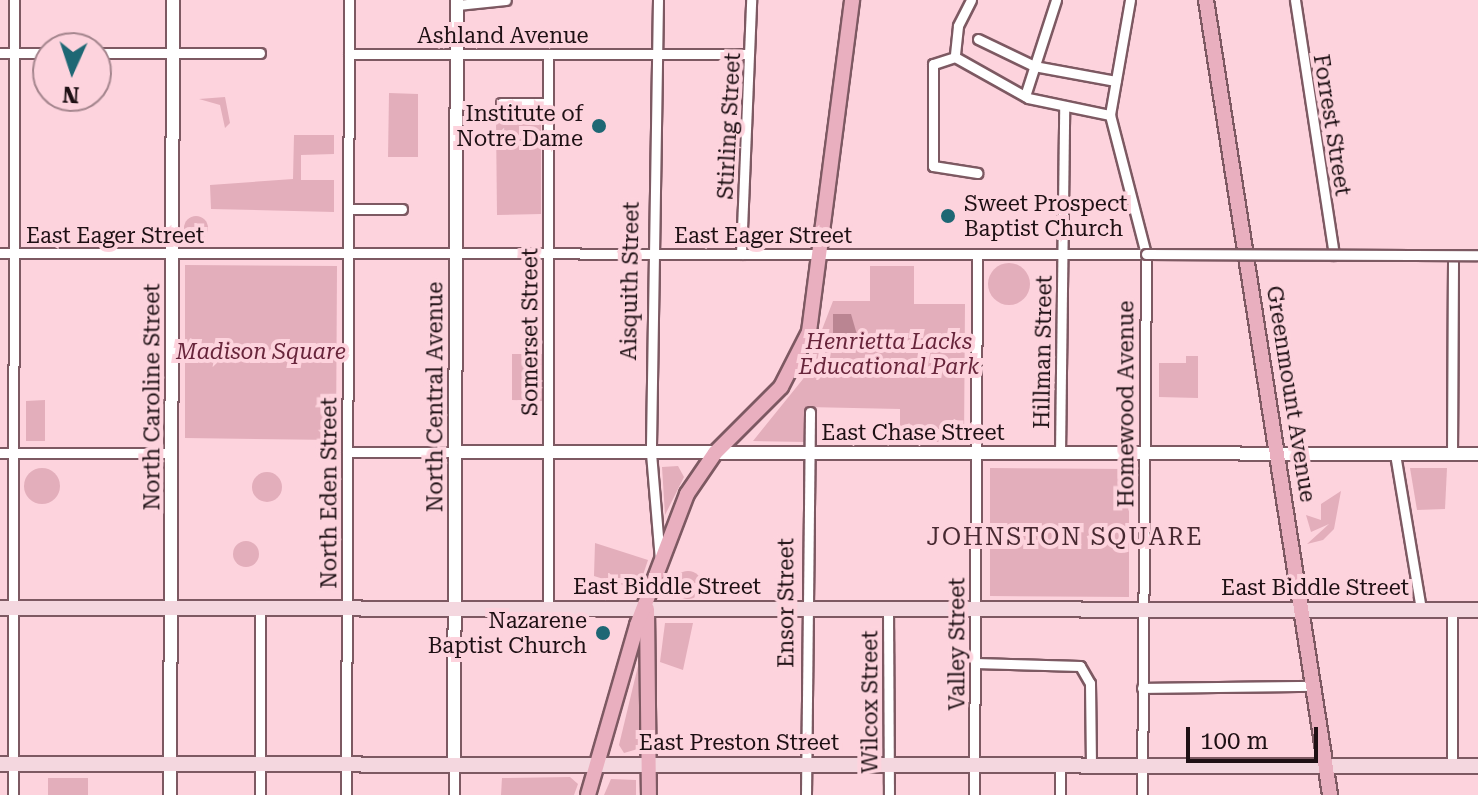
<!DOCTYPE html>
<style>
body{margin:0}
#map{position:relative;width:1478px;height:795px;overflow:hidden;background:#fdd3dd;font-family:"Roboto Serif",serif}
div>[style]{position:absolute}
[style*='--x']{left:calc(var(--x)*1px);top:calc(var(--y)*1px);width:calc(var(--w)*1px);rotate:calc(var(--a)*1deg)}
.green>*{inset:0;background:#e3aebb}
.round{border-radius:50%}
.water>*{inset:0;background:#ba8592}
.roads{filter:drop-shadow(2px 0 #7d5962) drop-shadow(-2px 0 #7d5962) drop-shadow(0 2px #7d5962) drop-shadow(0 -2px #7d5962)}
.minor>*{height:9px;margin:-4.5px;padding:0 4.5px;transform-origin:4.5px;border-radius:4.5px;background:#fff}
.tertiary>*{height:12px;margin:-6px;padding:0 6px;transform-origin:6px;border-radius:6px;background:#fff}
.secondary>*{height:14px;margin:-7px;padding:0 7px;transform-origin:7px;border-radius:7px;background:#f4d7df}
.primary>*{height:14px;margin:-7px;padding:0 7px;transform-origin:7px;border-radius:7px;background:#e9afbf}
.bridges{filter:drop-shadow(2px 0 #7d5962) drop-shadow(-2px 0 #7d5962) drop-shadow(0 2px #7d5962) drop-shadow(0 -2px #7d5962)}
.minor-bridge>*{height:9px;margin:-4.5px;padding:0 4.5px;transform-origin:4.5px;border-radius:4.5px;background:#fff}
.dots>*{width:22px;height:22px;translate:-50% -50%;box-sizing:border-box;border:4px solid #fdd3dd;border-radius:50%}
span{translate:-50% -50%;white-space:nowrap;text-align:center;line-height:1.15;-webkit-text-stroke:8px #fdd3dd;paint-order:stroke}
.street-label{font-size:22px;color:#1e1014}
.poi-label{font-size:22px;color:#1e1014}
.right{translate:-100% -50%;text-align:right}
.left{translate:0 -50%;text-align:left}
.park-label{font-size:22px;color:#68253b;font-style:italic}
.neighbourhood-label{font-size:24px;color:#482931;letter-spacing:2px}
.north{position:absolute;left:32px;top:32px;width:80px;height:80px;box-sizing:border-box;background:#fdd3dd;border:2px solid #a4858d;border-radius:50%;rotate:183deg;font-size:22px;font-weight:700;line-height:32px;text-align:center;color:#1e1014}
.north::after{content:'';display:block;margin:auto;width:28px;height:36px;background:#1e6774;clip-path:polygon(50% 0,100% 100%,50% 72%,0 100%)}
.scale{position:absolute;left:1186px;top:727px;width:132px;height:36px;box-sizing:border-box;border:4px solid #1e1014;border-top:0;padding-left:10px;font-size:24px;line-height:28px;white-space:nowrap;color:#1e1014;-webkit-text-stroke:6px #fdd3dd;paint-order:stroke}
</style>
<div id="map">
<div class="green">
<div style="clip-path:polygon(389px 93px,418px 94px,418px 157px,388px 157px)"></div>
<div style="clip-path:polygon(225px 97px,230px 123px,225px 128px,220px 105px,199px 99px)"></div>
<div style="clip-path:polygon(541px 118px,541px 214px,497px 215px,496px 119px)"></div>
<div style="clip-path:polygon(294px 135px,334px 135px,334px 154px,301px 155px,301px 180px,334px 180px,334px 212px,211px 209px,210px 185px,293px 179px)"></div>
<div class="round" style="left:184px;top:216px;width:24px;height:24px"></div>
<div class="round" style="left:988px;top:263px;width:42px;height:42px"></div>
<div style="clip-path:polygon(185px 265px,337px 266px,336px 440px,185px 438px)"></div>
<div style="clip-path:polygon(870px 266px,914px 266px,914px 304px,965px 304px,964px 442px,900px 442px,900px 409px,807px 407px,806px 442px,753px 441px,803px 379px,833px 301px,870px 301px)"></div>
<div style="clip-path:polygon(542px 354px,542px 401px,512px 400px,512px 354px)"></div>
<div style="clip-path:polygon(1186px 356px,1198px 356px,1198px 398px,1159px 397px,1159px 363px,1186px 363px)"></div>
<div style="clip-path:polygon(45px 400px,45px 441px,26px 441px,26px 401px)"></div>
<div style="clip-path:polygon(678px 466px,684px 477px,665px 515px,662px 467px)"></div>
<div style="clip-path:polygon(990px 468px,1129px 469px,1129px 597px,990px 596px)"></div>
<div style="clip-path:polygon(1410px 468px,1447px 468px,1445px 509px,1417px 510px)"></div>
<div class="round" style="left:24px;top:468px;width:36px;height:36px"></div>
<div class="round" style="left:252px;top:472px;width:30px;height:30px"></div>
<div style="clip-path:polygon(1341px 491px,1334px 529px,1323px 540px,1307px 544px,1329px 524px,1311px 532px,1306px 515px,1321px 520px,1321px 504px)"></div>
<div class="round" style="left:233px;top:541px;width:26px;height:26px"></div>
<div style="clip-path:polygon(595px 543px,648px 560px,638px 590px,594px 576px)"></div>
<div class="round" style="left:674px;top:571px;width:28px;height:28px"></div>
<div style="clip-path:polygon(665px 623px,693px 623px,683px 670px,660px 662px)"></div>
<div style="clip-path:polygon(638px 666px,641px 748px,624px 753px,619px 745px)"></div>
<div style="clip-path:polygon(570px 777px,578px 784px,574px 795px,501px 795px,502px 778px)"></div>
<div style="clip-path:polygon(48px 778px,88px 778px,88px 795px,48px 795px)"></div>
<div style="clip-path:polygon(611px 779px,636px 780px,636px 795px,604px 795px)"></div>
</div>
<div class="water">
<div style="clip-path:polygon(833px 314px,851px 314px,860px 345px,833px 345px)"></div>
</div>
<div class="roads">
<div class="minor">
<div style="--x:658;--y:0;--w:453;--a:90.9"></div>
<div style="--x:651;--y:453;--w:107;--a:85.2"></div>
<div style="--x:971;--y:0;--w:29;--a:117"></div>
<div style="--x:958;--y:26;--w:31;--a:96"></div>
<div style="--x:955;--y:57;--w:23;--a:162"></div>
<div style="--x:933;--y:64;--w:102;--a:90"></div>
<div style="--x:933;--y:166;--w:45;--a:9"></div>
<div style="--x:1130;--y:0;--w:117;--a:99.9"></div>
<div style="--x:1110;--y:115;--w:144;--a:75.5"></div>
<div style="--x:1146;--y:254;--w:541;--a:90.42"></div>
<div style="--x:1295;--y:0;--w:258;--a:81.3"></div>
<div style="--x:457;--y:5;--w:49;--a:-5.8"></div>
<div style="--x:978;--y:39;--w:62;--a:25.7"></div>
<div style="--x:1034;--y:66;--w:83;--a:10.4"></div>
<div style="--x:0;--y:53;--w:48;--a:0"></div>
<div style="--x:96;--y:53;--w:164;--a:0"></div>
<div style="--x:349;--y:54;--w:398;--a:0"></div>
<div style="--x:548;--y:54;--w:555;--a:90"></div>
<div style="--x:955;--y:57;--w:84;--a:29.3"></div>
<div style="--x:1028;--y:98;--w:84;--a:11.7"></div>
<div style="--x:1025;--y:96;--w:101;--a:-72.1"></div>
<div style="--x:501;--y:103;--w:47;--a:0"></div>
<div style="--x:348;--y:209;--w:54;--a:0"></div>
<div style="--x:0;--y:253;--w:1146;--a:0.05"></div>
<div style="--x:741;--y:254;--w:254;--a:-87.7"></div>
<div style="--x:347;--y:452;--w:108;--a:0"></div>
<div style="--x:0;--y:453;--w:172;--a:0"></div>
<div style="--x:1060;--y:454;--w:348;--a:-89.3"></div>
<div style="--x:1395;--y:454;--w:158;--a:80.5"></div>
<div style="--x:1452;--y:454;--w:199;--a:-89.7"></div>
<div style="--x:260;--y:609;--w:186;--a:90"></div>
<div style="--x:888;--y:610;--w:185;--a:89.7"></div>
<div style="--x:975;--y:663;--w:105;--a:1.6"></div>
<div style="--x:1080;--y:666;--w:20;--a:60"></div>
<div style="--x:1090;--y:683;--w:82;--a:89.3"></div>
<div style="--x:1142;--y:688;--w:172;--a:-0.7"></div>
<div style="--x:1452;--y:766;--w:156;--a:-90"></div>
<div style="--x:13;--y:795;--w:795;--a:-89.93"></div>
<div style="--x:346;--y:795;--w:795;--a:-89.78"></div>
<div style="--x:454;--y:795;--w:30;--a:-90"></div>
<div style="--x:806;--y:795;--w:383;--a:-89.4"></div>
<div style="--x:974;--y:795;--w:541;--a:-89.68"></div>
<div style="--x:1060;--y:795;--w:30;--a:-90"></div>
</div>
<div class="tertiary">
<div style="--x:455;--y:452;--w:1023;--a:0.11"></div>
<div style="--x:454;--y:765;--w:765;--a:-89.78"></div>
<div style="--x:170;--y:795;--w:795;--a:-89.78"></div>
</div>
<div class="secondary">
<div style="--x:0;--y:608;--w:1478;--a:0.08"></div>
<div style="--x:0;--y:764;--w:1478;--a:0.08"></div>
</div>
<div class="primary">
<div style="--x:1206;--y:0;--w:805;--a:81.13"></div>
<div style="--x:647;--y:609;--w:186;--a:89.4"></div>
<div style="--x:588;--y:795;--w:177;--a:-73.9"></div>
<div style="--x:637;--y:625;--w:140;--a:-69.1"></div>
<div style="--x:687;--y:494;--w:50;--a:-55.7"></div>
<div style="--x:715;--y:453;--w:93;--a:-45"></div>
<div style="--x:781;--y:387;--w:62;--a:-63"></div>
<div style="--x:809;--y:332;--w:335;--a:-82.6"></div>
</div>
</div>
<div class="bridges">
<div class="minor-bridge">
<div style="--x:1146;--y:254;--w:332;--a:0.2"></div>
</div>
</div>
<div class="dots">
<div style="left:599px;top:126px;background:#1e6774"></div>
<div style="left:948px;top:216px;background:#1e6774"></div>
<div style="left:603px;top:633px;background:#1e6774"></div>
</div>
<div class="street-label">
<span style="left:503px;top:36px">Ashland Avenue</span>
<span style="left:1332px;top:125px;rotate:81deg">Forrest Street</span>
<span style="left:729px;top:126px;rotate:-87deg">Stirling Street</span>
<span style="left:115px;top:236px">East Eager Street</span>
<span style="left:763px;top:236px">East Eager Street</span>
<span style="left:630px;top:281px;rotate:-89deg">Aisquith Street</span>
<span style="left:530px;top:332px;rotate:-90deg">Somerset Street</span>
<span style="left:1043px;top:352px;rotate:-89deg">Hillman Street</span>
<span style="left:1291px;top:394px;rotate:81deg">Greenmount Avenue</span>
<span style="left:152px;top:397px;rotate:-90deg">North Caroline Street</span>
<span style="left:435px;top:397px;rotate:-90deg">North Central Avenue</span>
<span style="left:1126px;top:404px;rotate:-90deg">Homewood Avenue</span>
<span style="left:913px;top:433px">East Chase Street</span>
<span style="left:329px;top:493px;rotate:-90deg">North Eden Street</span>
<span style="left:667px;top:587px">East Biddle Street</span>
<span style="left:1315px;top:588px">East Biddle Street</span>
<span style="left:786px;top:603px;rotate:-90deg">Ensor Street</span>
<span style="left:957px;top:644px;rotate:-90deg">Valley Street</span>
<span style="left:870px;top:702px;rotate:-90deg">Wilcox Street</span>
<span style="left:739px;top:743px">East Preston Street</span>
</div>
<div class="poi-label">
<span class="right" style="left:583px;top:126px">Institute of<br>Notre Dame</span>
<span class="left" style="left:964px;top:216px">Sweet Prospect<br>Baptist Church</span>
<span class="right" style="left:587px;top:633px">Nazarene<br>Baptist Church</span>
</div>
<div class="park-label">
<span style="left:889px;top:354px">Henrietta Lacks<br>Educational Park</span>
<span style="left:261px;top:352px">Madison Square</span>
</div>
<div class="neighbourhood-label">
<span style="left:1065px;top:538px">JOHNSTON SQUARE</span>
</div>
<div class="north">N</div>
<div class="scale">100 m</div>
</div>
